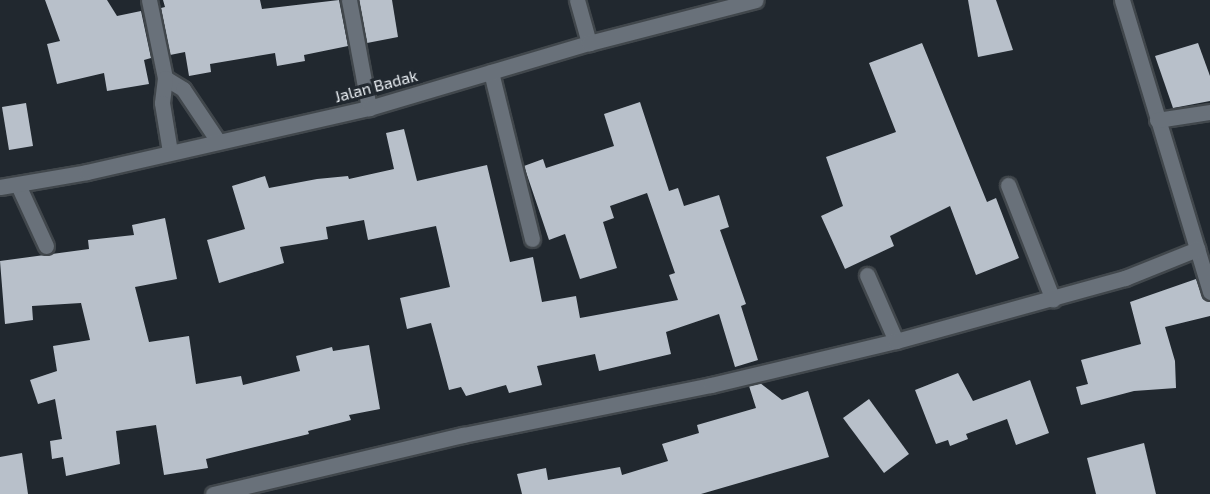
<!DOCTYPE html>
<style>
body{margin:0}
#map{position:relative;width:1210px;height:494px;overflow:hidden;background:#21282f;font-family:"Exo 2",sans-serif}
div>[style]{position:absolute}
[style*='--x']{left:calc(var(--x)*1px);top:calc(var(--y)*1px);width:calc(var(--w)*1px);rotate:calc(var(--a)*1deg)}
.building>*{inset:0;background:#b8c0ca}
.roads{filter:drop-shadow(2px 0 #41474c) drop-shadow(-2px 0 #41474c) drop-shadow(0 2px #41474c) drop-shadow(0 -2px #41474c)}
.service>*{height:15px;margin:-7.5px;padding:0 7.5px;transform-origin:7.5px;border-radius:7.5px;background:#69717a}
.minor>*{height:15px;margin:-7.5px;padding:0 7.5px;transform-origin:7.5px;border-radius:7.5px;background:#69717a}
span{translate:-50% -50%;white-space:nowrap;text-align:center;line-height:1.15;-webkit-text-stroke:6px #21282f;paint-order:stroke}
.street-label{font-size:16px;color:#ebf0f5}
</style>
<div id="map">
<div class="building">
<div style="clip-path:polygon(45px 0,107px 0,117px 16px,141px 11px,151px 58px,144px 60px,149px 84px,107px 91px,104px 73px,57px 84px,47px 44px,60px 41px)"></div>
<div style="clip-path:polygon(163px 0,260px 0,262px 9px,339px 0,348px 46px,304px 55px,305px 61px,277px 66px,275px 53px,210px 64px,211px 72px,189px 76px,185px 52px,170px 55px,161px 8px,165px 7px)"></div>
<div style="clip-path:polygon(359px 0,392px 0,398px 37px,367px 43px)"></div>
<div style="clip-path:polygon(968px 0,996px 0,1013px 50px,978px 57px)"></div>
<div style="clip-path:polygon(922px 43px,987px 202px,996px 198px,1019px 258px,976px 275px,950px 206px,890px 236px,894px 246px,845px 269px,821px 216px,843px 206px,826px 157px,896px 132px,869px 63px)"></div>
<div style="clip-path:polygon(1198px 43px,1210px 76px,1210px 101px,1173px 108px,1155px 56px)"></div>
<div style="clip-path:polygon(640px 102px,669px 191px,678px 188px,684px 206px,719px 195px,729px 227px,720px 230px,746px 304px,741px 306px,758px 360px,735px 367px,719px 314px,666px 332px,671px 354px,599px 371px,595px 354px,537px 366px,542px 385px,509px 393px,506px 385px,466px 396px,461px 387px,449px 390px,431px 323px,407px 329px,400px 298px,450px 287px,436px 226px,368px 240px,364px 220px,326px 227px,328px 239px,280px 247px,284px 263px,219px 283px,207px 240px,245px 229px,232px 186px,265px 176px,269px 188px,317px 179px,348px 176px,349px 179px,394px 169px,386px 133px,404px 129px,417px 181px,487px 165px,510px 262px,533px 257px,542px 302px,576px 296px,580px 318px,678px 300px,669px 275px,675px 273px,647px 193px,610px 206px,614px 218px,603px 222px,617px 268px,580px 279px,565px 234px,549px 240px,524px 166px,543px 159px,546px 168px,614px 146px,604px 114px)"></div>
<div style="clip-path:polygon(26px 103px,33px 146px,9px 150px,2px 107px)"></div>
<div style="clip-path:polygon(165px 218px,177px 279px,135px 287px,149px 342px,189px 336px,196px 384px,241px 376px,243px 385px,300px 371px,296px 356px,332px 347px,333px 351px,369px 345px,380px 409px,349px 415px,351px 420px,308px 431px,309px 434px,206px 459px,208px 468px,164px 475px,156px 425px,116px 431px,120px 464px,66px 476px,63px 457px,52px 459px,50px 441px,62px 439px,55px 399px,38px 404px,30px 380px,57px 371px,53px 346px,90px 340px,81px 303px,32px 306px,33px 320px,5px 324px,0 261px,89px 249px,88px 240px,134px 235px,132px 225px)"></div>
<div style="clip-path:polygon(1196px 279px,1203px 299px,1210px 302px,1210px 316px,1165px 327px,1175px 361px,1176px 388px,1134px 391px,1081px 405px,1076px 387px,1088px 384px,1081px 360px,1141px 344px,1130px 302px)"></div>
<div style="clip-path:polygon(958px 373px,973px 401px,1030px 380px,1049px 433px,1016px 445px,1007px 419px,966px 434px,968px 439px,950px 446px,948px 440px,936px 444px,915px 390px)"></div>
<div style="clip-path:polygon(760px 383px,782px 400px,808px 391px,829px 457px,701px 494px,522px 494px,517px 474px,546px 468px,548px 480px,620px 467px,622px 475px,668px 461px,662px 444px,699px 433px,697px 425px,756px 408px,749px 386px)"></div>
<div style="clip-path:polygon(869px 399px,909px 454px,884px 473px,843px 418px)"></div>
<div style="clip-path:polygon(1144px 443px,1156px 494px,1096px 494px,1087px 458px)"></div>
<div style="clip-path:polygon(22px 453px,28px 494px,0 494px,0 457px)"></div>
</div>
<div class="roads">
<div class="service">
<div style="--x:867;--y:275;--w:72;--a:66.3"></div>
</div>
<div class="minor">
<div style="--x:149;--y:0;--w:80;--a:78.4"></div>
<div style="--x:165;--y:78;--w:21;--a:31"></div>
<div style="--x:183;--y:89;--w:63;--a:56.1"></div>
<div style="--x:349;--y:0;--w:110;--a:79.5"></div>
<div style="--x:577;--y:0;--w:45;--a:74.4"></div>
<div style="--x:1122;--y:0;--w:305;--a:73.2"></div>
<div style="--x:491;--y:72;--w:172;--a:76.2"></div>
<div style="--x:165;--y:78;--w:25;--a:97"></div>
<div style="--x:162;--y:103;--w:50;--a:80.7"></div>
<div style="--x:1157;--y:120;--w:54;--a:-8.6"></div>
<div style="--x:18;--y:185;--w:67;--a:65.3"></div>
<div style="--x:1008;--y:185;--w:123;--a:68.6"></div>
<div style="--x:0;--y:187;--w:88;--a:-9.8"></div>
<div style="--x:87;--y:172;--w:289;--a:-12.8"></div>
<div style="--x:369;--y:108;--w:229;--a:-16.5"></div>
<div style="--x:589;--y:43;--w:172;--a:-14.4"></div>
<div style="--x:213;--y:494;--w:257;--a:-13.3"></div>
<div style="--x:463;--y:435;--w:253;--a:-11.4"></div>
<div style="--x:711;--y:385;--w:190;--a:-13.4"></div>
<div style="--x:896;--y:341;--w:238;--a:-15.4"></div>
<div style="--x:1125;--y:278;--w:78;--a:-21.9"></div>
</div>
</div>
<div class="street-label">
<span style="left:376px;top:86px;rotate:-15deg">Jalan Badak</span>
</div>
</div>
